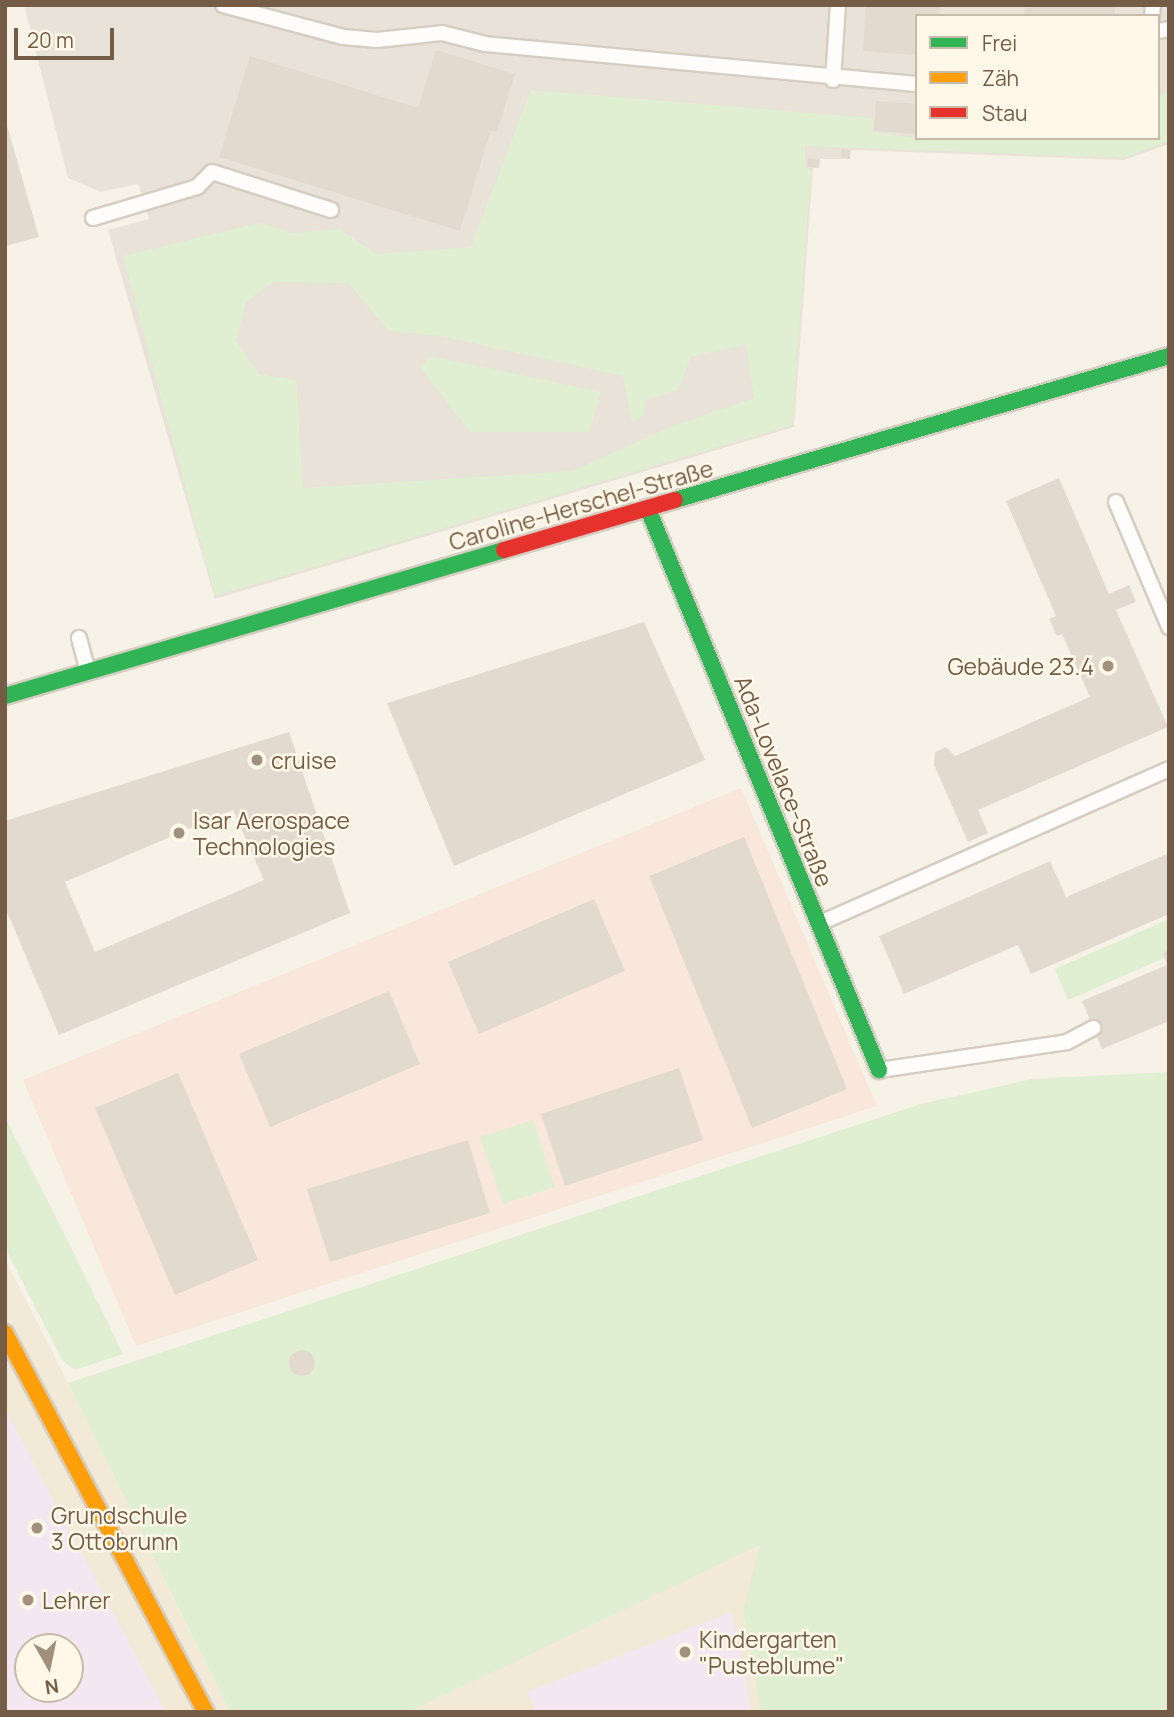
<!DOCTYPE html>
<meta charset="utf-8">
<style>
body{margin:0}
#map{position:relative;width:1174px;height:1717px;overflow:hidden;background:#f7f2e7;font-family:Manrope,sans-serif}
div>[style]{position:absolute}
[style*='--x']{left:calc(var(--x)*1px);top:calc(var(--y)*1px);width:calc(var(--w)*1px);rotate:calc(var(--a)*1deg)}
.residential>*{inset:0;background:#f3e9d7}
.commercial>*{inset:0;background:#f8e7da}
.industrial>*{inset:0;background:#e9e2d8}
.education>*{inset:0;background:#f4e7f1}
.green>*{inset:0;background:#e0eed1}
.building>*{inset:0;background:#e3dacf}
.round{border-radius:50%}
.roads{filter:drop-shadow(2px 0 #d6cdc2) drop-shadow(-2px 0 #d6cdc2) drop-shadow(0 2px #d6cdc2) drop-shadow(0 -2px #d6cdc2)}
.lane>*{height:14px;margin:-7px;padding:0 7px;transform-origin:7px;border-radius:7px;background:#fefdfb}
.fast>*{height:16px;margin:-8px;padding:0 8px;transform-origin:8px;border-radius:8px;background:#30b455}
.slow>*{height:16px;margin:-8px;padding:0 8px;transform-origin:8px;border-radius:8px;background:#ff9f0a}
.jam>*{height:16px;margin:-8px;padding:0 8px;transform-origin:8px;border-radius:8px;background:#e5322d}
.dots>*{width:19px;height:19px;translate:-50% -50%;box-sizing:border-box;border:4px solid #fff8e8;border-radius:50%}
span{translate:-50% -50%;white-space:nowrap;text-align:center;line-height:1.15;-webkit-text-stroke:5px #fff8e8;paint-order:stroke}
.street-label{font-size:23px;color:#755c47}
.poi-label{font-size:23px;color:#755c47}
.right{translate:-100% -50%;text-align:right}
.left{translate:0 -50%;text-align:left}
.frame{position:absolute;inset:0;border:7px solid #755c47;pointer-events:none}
.legend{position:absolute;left:915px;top:14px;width:245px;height:126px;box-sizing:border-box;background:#fff8e8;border:2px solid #c8baa8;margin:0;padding:9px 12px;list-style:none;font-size:21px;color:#755c47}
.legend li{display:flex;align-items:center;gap:14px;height:35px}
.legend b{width:35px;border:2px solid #c8baa8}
.north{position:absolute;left:14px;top:1633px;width:70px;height:70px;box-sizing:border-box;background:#fff8e8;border:2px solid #c8baa8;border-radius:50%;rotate:171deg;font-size:19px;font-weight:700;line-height:28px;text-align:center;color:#755c47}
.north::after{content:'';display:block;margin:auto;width:24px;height:32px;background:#a2907f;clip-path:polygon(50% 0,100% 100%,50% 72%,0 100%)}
.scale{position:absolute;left:14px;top:28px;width:100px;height:32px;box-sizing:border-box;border:4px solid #755c47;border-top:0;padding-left:9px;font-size:21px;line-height:24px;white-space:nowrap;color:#755c47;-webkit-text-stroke:5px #fff8e8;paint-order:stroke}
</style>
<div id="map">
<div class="residential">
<div style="clip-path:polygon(evenodd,5px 1259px,68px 1383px,230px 1712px,5px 1712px,5px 1259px,28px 1647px,70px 1647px,70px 1689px,28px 1689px,28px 1647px)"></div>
<div style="clip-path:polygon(761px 1544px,743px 1613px,761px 1712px,409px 1712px)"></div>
</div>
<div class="commercial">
<div style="clip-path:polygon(741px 788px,877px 1106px,136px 1346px,23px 1080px)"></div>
</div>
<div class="industrial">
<div style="clip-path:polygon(evenodd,24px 5px,1169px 5px,1169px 144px,1124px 160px,851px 150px,850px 159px,820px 159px,819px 168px,813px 168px,794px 427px,215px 599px,108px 230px,149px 219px,140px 188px,138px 184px,101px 192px,68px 178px,24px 5px,917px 16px,1158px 16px,1158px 138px,917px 138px,917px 16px)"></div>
</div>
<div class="education">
<div style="clip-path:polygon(evenodd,5px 1409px,166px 1712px,5px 1712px,5px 1409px,28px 1647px,70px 1647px,70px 1689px,28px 1689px,28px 1647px)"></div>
<div style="clip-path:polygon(732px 1612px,751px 1712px,536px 1712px,527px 1692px)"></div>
</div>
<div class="green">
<div style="clip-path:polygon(evenodd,531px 90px,873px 118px,873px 132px,917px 138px,1158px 138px,1158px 98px,1169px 90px,1169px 141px,1124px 158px,805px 146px,805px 167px,811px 170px,792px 425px,215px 596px,123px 256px,259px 223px,292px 233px,340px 229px,376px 254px,471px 247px,531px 90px,273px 282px,348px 283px,389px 331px,440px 336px,623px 376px,632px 422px,644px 415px,645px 400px,678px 390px,691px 357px,746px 344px,754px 398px,673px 426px,572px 471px,303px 488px,296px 380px,259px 374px,236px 341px,246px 302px,273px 282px)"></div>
<div style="clip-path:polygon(431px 356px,601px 392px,589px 432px,470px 432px,420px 367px)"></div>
<div style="clip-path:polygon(1169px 919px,1169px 956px,1068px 1000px,1055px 969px)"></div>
<div style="clip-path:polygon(1169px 1072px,1169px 1712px,761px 1712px,743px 1613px,760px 1545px,409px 1712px,230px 1712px,68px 1383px,921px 1104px,1032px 1079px)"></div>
<div style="clip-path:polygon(5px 1117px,62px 1229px,123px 1354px,75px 1370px,62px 1360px,5px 1247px)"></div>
<div style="clip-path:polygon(533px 1120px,555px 1187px,503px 1204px,480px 1137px)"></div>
</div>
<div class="building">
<div style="clip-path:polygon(866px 5px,940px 5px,939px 16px,917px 16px,917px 55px,863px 51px)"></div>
<div style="clip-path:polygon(1025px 5px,1115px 5px,1115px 16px,1024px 16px)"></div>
<div style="clip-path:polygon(436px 50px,515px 74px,497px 132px,491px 130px,460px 231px,219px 157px,250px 56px,418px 108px)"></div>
<div style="clip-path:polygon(876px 101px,917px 104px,917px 134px,874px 131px)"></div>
<div style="clip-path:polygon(6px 122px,39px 237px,5px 246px,5px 123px)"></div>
<div style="clip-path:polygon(842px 149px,850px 150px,850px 159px,841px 158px)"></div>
<div style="clip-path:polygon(808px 158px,820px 159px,819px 168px,807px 167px)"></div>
<div style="clip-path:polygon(1059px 478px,1109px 594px,1129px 585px,1136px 602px,1116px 610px,1168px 727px,978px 810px,988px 833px,968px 842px,934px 765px,935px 752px,946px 747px,955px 756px,1090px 697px,1062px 634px,1057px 636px,1049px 619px,1056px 616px,1006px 501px)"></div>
<div style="clip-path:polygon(644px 622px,705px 760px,454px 866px,387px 703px)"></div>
<div style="clip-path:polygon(evenodd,289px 732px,350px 913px,59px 1035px,5px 907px,5px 821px,289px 732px,233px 810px,264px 880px,95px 952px,65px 882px,233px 810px)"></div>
<div style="clip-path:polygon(744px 837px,847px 1089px,752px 1128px,649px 876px)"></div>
<div style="clip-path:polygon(1169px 853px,1169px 914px,1031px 974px,1018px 945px,904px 994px,879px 936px,1050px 861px,1066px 897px)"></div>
<div style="clip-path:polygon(594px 899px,625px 971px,479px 1034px,448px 962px)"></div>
<div style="clip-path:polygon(1169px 950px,1169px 1021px,1102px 1049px,1082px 1001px,1167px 965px,1163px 953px)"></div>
<div style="clip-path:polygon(389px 991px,420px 1064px,270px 1127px,239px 1054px)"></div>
<div style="clip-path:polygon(679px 1068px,703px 1140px,565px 1186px,541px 1114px)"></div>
<div style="clip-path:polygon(178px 1073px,258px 1260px,175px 1295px,95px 1108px)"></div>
<div style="clip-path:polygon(468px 1140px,490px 1213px,330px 1262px,307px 1189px)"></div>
<div class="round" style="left:289px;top:1350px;width:26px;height:26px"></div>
</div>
<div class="roads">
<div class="lane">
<div style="--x:223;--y:5;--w:124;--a:14.9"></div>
<div style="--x:343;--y:37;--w:34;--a:5"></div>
<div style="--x:377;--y:40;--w:65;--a:-6.1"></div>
<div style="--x:442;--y:33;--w:44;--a:14.3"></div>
<div style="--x:485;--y:44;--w:434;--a:5.3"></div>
<div style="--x:1152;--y:16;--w:11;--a:-85"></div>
<div style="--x:1158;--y:31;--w:11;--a:-10"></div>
<div style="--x:833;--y:80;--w:75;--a:-86.2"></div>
<div style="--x:93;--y:218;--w:109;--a:-16.6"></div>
<div style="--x:197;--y:187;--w:21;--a:-45"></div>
<div style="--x:212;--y:172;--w:125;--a:17.7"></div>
<div style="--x:1116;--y:502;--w:136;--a:67"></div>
<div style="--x:79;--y:638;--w:34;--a:75"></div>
<div style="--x:820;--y:923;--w:381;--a:-23.8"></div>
<div style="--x:880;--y:1070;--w:189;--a:-8.5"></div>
<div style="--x:1067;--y:1042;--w:30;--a:-28"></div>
</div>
<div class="fast">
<div style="--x:675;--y:500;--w:515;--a:-16.25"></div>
<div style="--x:648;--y:509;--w:607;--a:67.62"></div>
<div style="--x:5;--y:696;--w:520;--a:-16.31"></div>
</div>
<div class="slow">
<div style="--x:5;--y:1333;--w:429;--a:62.1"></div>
</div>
<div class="jam">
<div style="--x:504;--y:550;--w:178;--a:-16.3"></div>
</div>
</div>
<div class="dots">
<div style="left:1108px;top:666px;background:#a2907f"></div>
<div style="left:257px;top:760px;background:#a2907f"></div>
<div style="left:179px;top:833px;background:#a2907f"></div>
<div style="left:37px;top:1528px;background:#a2907f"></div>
<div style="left:28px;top:1600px;background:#a2907f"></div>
<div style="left:685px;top:1652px;background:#a2907f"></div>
</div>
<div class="street-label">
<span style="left:581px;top:505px;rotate:-16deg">Caroline-Herschel-Straße</span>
<span style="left:784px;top:781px;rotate:68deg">Ada-Lovelace-Straße</span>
</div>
<div class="poi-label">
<span class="right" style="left:1094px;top:666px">Gebäude 23.4</span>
<span class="left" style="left:271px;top:760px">cruise</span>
<span class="left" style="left:193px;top:833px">Isar Aerospace<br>Technologies</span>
<span class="left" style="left:51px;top:1528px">Grundschule<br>3 Ottobrunn</span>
<span class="left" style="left:42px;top:1600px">Lehrer</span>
<span class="left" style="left:699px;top:1652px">Kindergarten<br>"Pusteblume"</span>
</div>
<div class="frame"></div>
<ul class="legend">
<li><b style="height:9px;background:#30b455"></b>Frei</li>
<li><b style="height:9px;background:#ff9f0a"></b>Zäh</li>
<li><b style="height:9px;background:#e5322d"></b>Stau</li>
</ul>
<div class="north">N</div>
<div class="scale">20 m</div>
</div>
